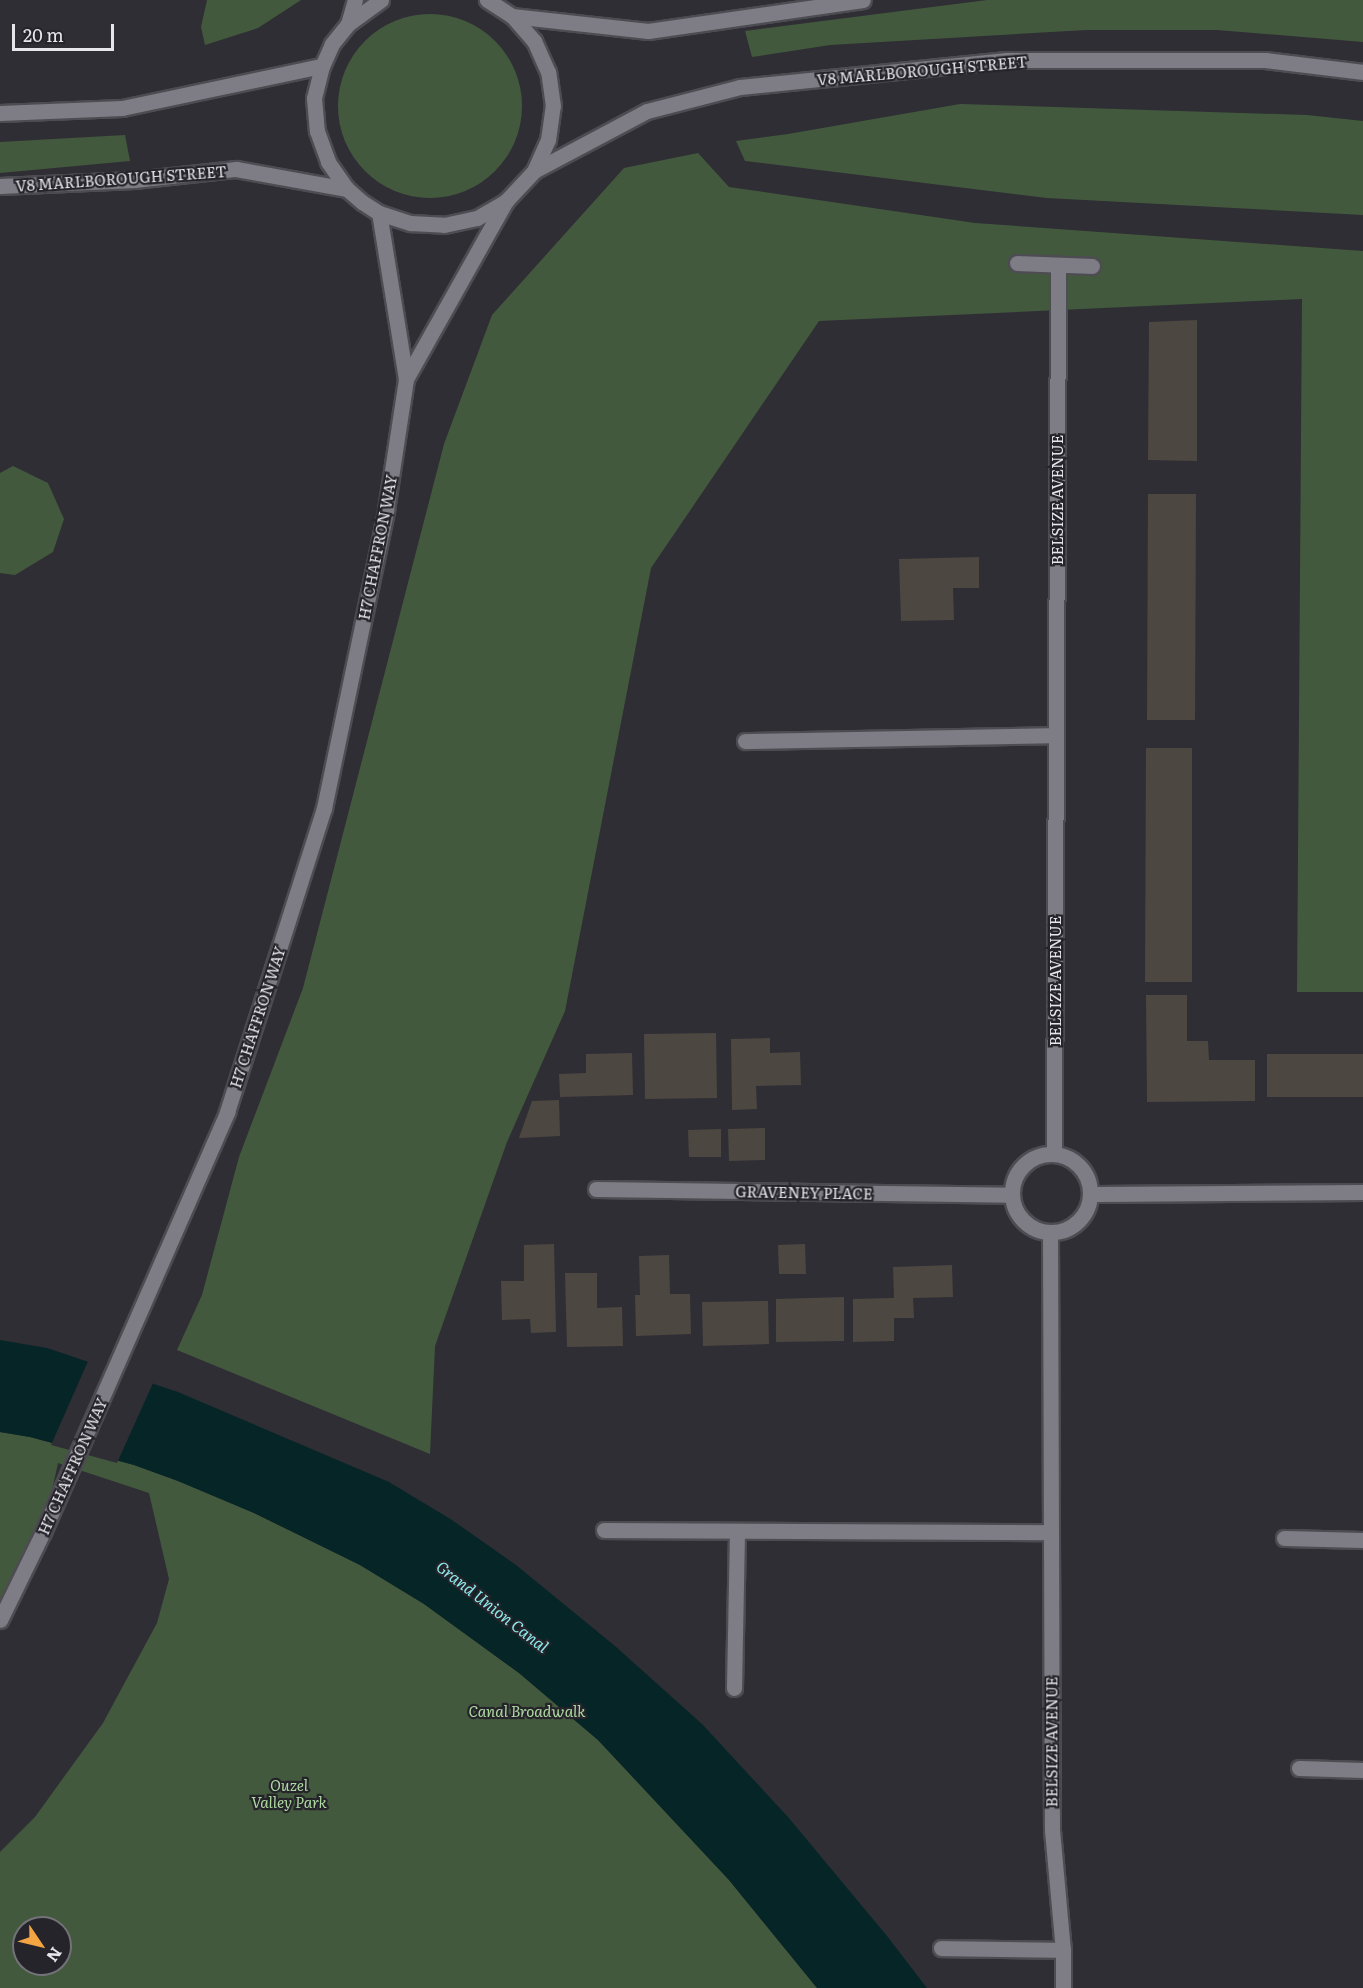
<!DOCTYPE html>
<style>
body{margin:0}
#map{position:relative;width:1363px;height:1988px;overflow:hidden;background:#2f2e35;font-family:Literata,serif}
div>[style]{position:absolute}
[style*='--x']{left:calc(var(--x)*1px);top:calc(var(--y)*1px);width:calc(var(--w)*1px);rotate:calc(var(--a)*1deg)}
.green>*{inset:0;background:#43593d}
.round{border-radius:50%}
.water>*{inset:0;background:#062526}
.pier>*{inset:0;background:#2f2e35}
.building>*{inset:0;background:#4d4741}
.roads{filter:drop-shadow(2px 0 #4d4c52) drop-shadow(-2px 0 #4d4c52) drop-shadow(0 2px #4d4c52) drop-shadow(0 -2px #4d4c52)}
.service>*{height:15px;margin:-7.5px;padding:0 7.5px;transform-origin:7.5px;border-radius:7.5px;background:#7e7d85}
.minor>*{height:15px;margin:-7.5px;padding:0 7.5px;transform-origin:7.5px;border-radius:7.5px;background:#7e7d85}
.minor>.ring{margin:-7.5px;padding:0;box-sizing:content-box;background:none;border:15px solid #7e7d85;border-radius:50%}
.tertiary>*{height:15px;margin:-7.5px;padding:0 7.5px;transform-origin:7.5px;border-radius:7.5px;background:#7e7d85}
.secondary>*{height:15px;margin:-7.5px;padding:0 7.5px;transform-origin:7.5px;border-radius:7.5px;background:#7e7d85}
span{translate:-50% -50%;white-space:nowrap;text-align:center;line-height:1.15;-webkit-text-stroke:4.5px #25242b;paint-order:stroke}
.street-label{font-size:15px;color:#e7e7eb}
.park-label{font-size:15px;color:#afdaa1;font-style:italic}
.water-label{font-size:16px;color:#8ceaeb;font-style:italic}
.north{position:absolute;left:12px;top:1916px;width:60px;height:60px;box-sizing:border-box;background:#25242b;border:2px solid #737278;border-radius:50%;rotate:125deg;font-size:16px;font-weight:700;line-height:24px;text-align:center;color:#e7e7eb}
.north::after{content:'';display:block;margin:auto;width:21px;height:27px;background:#f3a443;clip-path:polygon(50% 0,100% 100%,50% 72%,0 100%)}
.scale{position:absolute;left:12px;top:24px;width:102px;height:27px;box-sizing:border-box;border:3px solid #e7e7eb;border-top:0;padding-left:8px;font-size:18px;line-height:21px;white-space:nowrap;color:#e7e7eb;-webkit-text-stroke:4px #25242b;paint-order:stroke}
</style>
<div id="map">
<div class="green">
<div style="clip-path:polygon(207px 0,301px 0,258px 28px,205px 45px,201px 27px)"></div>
<div style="clip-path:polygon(987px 0,1363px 0,1363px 42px,1217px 30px,1086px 30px,830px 45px,752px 57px,745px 31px)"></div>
<div class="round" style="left:338px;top:14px;width:184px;height:184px"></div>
<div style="clip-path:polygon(960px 104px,1307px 115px,1363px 121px,1363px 215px,1047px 198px,745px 161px,736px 141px,788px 134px)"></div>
<div style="clip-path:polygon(125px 135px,130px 161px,0 173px,0 142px)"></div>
<div style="clip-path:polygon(698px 153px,729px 187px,975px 223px,1363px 251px,1363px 992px,1297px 992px,1302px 299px,819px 321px,651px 568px,565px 1011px,507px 1142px,435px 1346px,430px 1454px,177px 1350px,202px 1295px,239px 1157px,303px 988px,444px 444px,492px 315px,624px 168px)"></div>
<div style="clip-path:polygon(13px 466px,48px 483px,64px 519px,53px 552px,15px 575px,0 573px,0 473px)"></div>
<div style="clip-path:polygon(evenodd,0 1432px,30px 1437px,134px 1465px,178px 1481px,254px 1513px,360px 1565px,424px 1604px,519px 1673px,598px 1740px,729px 1880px,817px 1988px,0 1988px,0 1852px,35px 1817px,103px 1723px,157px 1623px,169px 1579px,149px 1493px,58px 1463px,43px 1531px,0 1620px,0 1432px,24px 1928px,60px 1928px,60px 1964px,24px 1964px,24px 1928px)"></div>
</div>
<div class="water">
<div style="clip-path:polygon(0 1340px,47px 1348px,178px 1392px,389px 1482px,452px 1520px,516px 1565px,615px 1646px,702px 1724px,788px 1817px,887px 1936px,927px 1988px,817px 1988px,729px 1880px,598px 1740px,519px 1673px,424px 1604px,360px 1565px,254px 1513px,178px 1481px,134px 1465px,30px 1437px,0 1432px)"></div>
</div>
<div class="pier">
<div style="clip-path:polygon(89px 1359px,154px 1381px,117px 1463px,51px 1445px)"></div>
</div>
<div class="building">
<div style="clip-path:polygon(1197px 320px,1197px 461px,1148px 460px,1149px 322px)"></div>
<div style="clip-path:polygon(1148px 494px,1196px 494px,1195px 720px,1147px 720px)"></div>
<div style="clip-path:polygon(979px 557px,979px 588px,953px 588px,954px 620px,901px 621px,899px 559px)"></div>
<div style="clip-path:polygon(1146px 748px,1192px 748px,1192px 982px,1145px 982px)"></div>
<div style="clip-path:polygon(1146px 995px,1187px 995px,1187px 1041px,1208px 1041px,1209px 1060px,1255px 1060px,1255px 1101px,1147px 1102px)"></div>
<div style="clip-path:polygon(716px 1033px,717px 1098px,645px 1099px,644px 1034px)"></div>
<div style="clip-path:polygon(770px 1038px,770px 1053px,800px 1052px,801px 1085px,756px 1086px,757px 1109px,732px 1110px,731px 1039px)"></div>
<div style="clip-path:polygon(632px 1053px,633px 1095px,560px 1097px,559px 1074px,586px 1073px,586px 1054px)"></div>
<div style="clip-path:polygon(1267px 1054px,1363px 1054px,1363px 1097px,1267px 1097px)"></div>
<div style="clip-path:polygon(559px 1100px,560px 1136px,519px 1138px,532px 1101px)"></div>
<div style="clip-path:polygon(765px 1128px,765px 1160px,729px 1161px,728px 1129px)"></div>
<div style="clip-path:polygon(721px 1129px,721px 1157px,689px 1157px,688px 1130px)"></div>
<div style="clip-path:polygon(554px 1244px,556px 1332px,531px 1333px,530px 1319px,502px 1320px,501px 1281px,524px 1281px,524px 1245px)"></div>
<div style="clip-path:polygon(805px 1244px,806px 1274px,779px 1274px,778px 1245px)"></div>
<div style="clip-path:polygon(669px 1255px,670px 1294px,690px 1294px,691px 1334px,636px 1336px,635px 1295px,640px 1295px,639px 1256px)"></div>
<div style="clip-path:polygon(952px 1265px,953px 1297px,913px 1298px,914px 1318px,894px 1318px,894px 1341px,853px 1342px,853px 1299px,894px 1298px,893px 1267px)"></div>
<div style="clip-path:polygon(565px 1273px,597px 1273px,597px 1308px,622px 1307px,623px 1346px,567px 1347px)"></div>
<div style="clip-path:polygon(844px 1297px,844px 1341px,776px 1342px,776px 1299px)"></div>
<div style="clip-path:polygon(768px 1301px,769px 1344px,703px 1346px,702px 1302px)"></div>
</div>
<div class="roads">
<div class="service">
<div style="--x:1284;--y:1538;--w:79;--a:1.5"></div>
<div style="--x:1299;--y:1768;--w:64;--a:1.8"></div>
</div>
<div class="minor">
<div style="--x:1017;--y:263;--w:75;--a:2.3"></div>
<div style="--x:745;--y:741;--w:310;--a:-1.1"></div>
<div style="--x:1054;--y:1154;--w:889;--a:-89.74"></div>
<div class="ring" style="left:1012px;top:1154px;width:63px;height:63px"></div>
<div style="--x:596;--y:1189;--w:415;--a:0.8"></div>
<div style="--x:1090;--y:1194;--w:273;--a:-0.4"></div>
<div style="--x:1050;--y:1232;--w:598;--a:89.81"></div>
<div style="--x:1052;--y:1830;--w:121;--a:84.8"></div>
<div style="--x:1063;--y:1950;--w:38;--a:90"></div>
<div style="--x:604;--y:1530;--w:446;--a:0.3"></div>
<div style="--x:734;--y:1688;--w:156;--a:-88.9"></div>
<div style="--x:941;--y:1948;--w:122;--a:0.9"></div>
</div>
<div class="tertiary">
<div style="--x:348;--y:24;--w:25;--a:-74"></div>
<div style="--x:406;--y:379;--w:204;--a:-60.7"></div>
<div style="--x:0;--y:1620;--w:98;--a:-64"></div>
<div style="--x:43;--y:1532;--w:459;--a:-66.3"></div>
<div style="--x:227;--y:1112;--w:319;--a:-72.3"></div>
<div style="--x:324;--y:808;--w:304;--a:-78.2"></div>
<div style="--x:386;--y:510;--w:133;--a:-81.3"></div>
<div style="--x:406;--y:379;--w:168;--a:-99.2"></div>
</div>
<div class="secondary">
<div style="--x:381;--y:0;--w:41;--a:144"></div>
<div style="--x:348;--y:24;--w:26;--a:129"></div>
<div style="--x:332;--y:44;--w:24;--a:114"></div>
<div style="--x:322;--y:66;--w:33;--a:104"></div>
<div style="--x:314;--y:98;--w:33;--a:85"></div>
<div style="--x:317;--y:131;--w:33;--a:70"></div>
<div style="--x:328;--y:162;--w:33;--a:55"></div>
<div style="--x:347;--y:189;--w:20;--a:41"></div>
<div style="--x:362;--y:202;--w:20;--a:33"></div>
<div style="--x:379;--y:213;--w:33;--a:18"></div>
<div style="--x:410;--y:223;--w:34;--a:3"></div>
<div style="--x:444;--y:225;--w:34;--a:-12"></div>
<div style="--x:477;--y:218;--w:34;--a:-30"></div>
<div style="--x:506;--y:201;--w:41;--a:-47"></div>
<div style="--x:534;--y:171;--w:34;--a:-66"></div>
<div style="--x:548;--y:140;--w:34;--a:-82"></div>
<div style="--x:553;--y:106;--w:34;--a:-98"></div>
<div style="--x:548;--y:72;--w:34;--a:-114"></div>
<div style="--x:534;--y:41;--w:33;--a:-131"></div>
<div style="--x:512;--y:16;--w:30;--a:-147"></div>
<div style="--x:512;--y:16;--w:137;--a:6.3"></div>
<div style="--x:648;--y:31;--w:217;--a:-8.2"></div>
<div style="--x:0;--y:113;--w:122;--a:-2.3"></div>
<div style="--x:122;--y:108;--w:204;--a:-11.9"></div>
<div style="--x:534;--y:171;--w:128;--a:-28"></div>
<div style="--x:647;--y:111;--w:96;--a:-14.5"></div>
<div style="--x:740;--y:87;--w:268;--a:-5.8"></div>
<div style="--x:1007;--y:60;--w:258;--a:0"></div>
<div style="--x:1265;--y:60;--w:99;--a:7"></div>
<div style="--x:0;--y:186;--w:134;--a:-2.6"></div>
<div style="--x:134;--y:180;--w:103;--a:-6.2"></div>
<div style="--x:236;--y:169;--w:113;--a:10.2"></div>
</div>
</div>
<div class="street-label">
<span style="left:922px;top:70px;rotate:-5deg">V8 MARLBOROUGH STREET</span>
<span style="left:121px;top:178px;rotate:-4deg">V8 MARLBOROUGH STREET</span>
<span style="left:1057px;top:500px;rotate:-90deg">BELSIZE AVENUE</span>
<span style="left:377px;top:547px;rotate:-79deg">H7 CHAFFRON WAY</span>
<span style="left:1055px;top:981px;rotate:-90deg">BELSIZE AVENUE</span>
<span style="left:257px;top:1017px;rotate:-72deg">H7 CHAFFRON WAY</span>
<span style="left:804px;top:1192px;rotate:1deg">GRAVENEY PLACE</span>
<span style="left:72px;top:1466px;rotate:-66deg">H7 CHAFFRON WAY</span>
<span style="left:1051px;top:1742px;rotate:-90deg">BELSIZE AVENUE</span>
</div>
<div class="park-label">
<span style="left:527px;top:1711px">Canal Broadwalk</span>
<span style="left:289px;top:1793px">Ouzel<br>Valley Park</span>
</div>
<div class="water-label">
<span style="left:493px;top:1606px;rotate:38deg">Grand Union Canal</span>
</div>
<div class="north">N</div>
<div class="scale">20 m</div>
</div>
